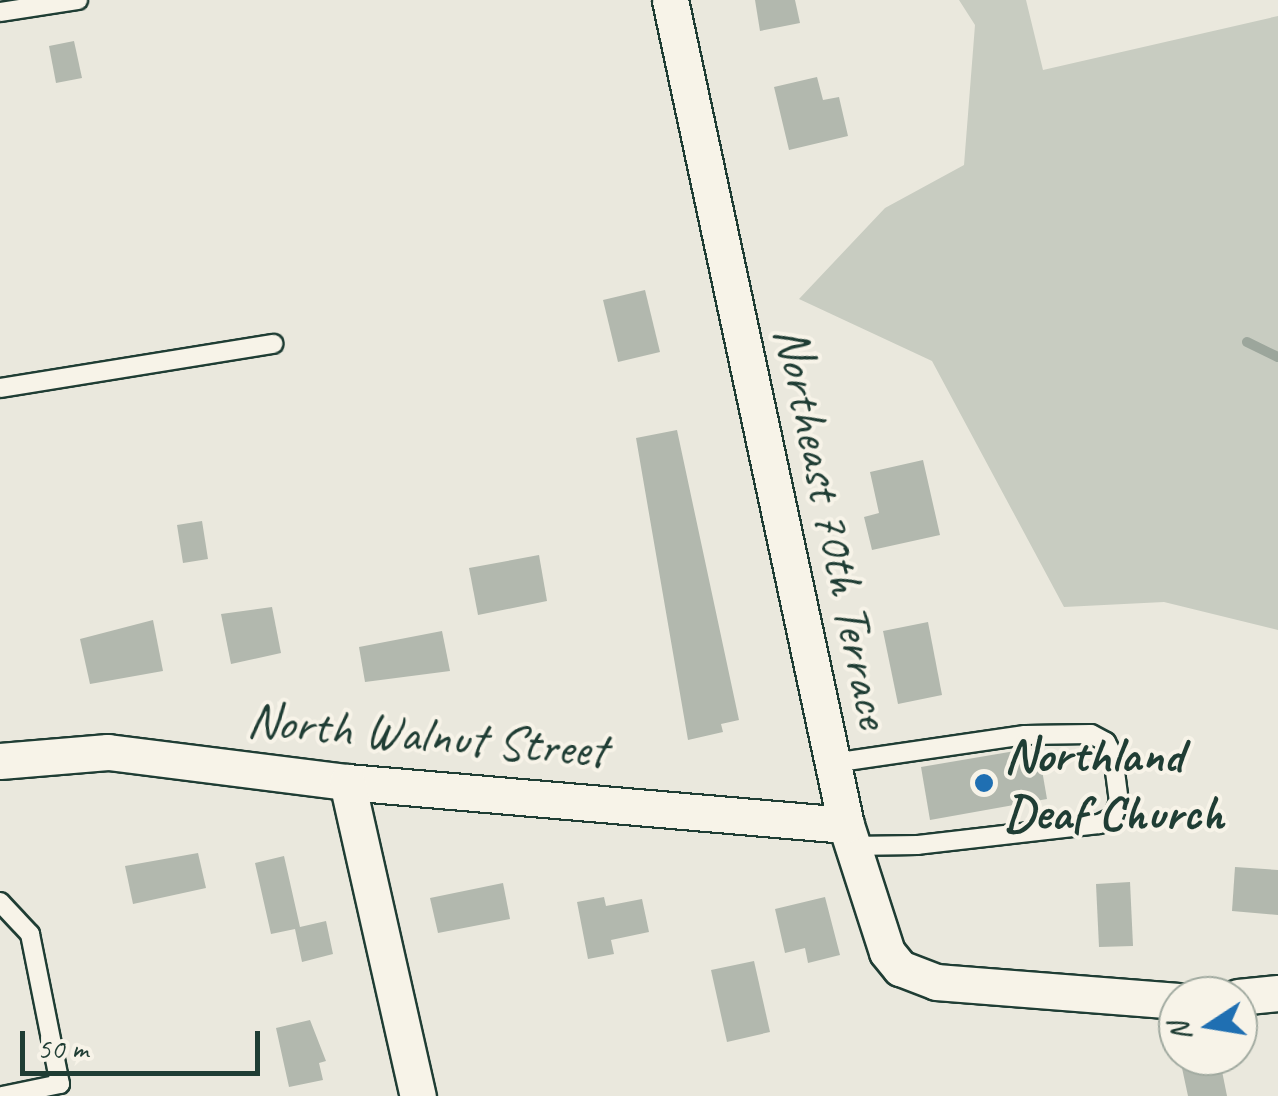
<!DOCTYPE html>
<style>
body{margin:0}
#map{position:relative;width:1278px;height:1096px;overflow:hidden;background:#eae8dd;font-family:Caveat,sans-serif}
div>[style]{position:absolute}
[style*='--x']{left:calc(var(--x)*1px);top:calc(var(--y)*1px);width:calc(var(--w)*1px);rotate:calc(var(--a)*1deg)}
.green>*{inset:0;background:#c8ccc1}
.stream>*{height:10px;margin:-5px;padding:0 5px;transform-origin:5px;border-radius:5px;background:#9ca69c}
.building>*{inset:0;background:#b2b8ae}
.roads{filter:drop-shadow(2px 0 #1f3d34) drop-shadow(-2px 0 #1f3d34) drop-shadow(0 2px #1f3d34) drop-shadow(0 -2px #1f3d34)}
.service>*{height:18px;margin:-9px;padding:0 9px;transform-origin:9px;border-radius:9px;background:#f7f3e8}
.minor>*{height:35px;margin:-17.5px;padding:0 17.5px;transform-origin:17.5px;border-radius:17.5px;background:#f7f3e8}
.dots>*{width:28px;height:28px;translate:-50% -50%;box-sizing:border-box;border:5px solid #f7f3e8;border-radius:50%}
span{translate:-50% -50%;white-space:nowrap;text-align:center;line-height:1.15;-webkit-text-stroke:8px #f7f3e8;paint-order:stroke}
.street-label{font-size:50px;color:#1f3d34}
.poi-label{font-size:50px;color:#1f3d34;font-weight:700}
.left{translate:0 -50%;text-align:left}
.north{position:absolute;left:1158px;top:976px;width:100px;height:100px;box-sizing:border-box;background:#f7f3e8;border:2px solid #a1aaa0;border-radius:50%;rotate:258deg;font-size:28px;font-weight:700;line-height:40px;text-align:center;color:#1f3d34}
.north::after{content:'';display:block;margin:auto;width:35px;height:45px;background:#1f6fb2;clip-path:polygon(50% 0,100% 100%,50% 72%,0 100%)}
.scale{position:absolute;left:20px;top:1031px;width:240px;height:45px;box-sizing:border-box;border:5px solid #1f3d34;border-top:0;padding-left:12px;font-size:30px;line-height:35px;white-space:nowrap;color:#1f3d34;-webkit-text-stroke:8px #f7f3e8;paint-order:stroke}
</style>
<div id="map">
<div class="green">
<div style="clip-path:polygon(959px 0,1026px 0,1043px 70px,1278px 16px,1278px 630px,1164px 602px,1064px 607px,932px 361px,799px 299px,885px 208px,964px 165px,975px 25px)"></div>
</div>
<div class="stream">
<div style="--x:1247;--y:342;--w:34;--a:26"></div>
</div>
<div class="building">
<div style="clip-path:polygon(755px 0,795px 0,800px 23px,760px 31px)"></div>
<div style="clip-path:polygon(74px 41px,82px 78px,56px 83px,49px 46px)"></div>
<div style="clip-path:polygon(817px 77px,823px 100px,839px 97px,848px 136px,789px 150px,774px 87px)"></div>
<div style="clip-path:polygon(645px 290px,660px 352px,618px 362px,603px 300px)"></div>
<div style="clip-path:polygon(677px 430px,739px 720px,721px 724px,723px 732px,688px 740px,636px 438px)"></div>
<div style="clip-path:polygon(923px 460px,940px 535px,872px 550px,864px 517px,879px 513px,870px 472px)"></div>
<div style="clip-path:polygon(202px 521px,208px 559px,183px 563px,177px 525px)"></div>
<div style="clip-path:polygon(539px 555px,547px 601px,478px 615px,469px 568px)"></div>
<div style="clip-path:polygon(272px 607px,281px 653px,231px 664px,221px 614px)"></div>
<div style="clip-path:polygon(153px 620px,163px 671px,90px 684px,80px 639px)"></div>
<div style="clip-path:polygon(928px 622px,942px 695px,898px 704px,883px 631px)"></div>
<div style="clip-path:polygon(442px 631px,450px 671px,365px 682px,359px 647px)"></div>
<div style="clip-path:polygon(1038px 747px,1047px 799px,930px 820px,921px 767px)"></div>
<div style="clip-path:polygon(198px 853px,206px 888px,133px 904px,125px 866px)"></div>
<div style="clip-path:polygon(284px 856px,300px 927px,326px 921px,333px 954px,302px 962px,295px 929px,271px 934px,255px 863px)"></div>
<div style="clip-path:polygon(1235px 867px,1278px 870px,1278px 915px,1232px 911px)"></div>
<div style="clip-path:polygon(1130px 882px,1133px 946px,1099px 947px,1096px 884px)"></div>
<div style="clip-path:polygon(503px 883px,510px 919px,438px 933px,430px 898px)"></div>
<div style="clip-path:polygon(604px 897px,606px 906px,642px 899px,649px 932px,611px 940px,614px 954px,588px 959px,577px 902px)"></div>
<div style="clip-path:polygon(825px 897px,840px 955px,808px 963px,805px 948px,785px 953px,775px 909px)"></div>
<div style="clip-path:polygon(754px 961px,770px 1032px,727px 1042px,711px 970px)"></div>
<div style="clip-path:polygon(310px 1020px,326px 1061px,319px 1063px,323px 1080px,289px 1087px,276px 1028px)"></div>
<div style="clip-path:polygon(1220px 1061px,1227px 1096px,1188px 1096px,1182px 1068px)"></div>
</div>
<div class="roads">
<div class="service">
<div style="--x:0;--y:12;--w:79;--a:-8.7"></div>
<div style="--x:0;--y:388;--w:277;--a:-9.2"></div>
<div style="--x:833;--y:763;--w:194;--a:-8.3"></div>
<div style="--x:1025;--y:735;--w:66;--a:-0.9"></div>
<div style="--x:1091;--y:734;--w:17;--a:28"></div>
<div style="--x:1106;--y:742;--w:16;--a:63"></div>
<div style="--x:1113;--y:756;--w:46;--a:82.6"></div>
<div style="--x:1119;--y:802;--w:16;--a:112"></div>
<div style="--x:1113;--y:817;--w:16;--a:153"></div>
<div style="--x:1099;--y:824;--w:182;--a:173.4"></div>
<div style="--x:918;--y:845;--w:67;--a:179.1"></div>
<div style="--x:0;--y:902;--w:44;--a:46.8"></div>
<div style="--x:30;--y:934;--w:153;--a:78.7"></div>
<div style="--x:60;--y:1084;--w:59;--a:168.3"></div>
</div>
<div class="minor">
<div style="--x:670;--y:0;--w:844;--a:77.96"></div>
<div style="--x:846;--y:825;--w:133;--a:72.1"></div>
<div style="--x:887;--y:952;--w:21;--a:51"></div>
<div style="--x:900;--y:968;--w:39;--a:21"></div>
<div style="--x:936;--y:982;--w:243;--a:4.5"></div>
<div style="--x:0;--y:761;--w:108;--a:-4.8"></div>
<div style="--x:108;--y:752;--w:241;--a:7.2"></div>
<div style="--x:347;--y:782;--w:501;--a:4.93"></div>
<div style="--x:347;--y:782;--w:322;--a:77.3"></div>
<div style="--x:1238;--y:997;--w:40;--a:-5.7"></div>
</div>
</div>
<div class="dots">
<div style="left:984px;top:783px;background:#1f6fb2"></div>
</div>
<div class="street-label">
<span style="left:833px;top:527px;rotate:78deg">Northeast 70th Terrace</span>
<span style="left:427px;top:735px;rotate:5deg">North Walnut Street</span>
</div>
<div class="poi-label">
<span class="left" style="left:1004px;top:783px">Northland<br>Deaf Church</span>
</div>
<div class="north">N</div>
<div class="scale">50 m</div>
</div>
